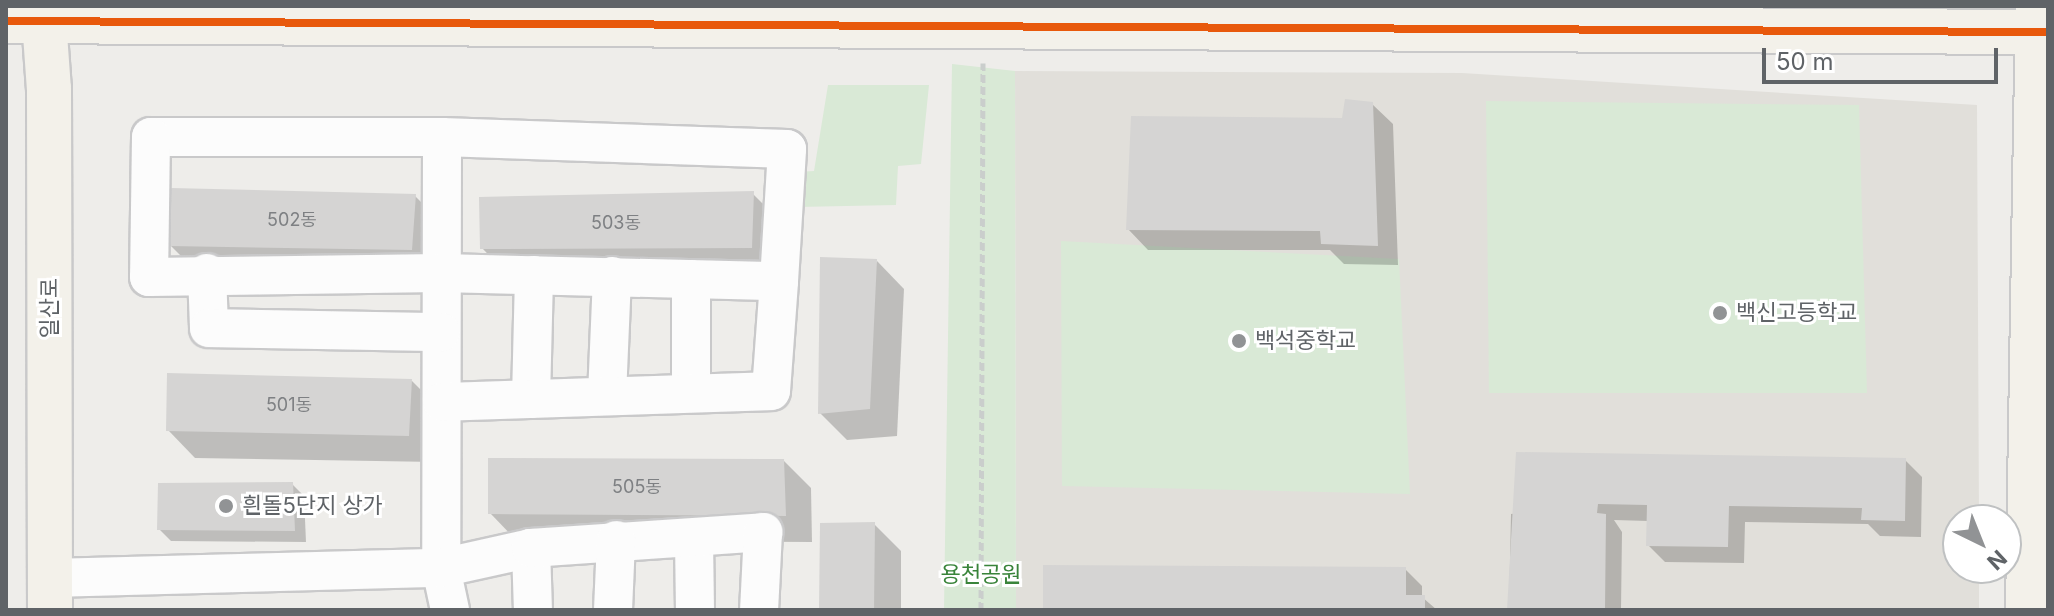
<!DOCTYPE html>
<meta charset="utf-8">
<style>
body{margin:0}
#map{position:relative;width:2054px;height:616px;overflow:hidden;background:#eeedea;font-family:Inter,"Noto Sans KR",sans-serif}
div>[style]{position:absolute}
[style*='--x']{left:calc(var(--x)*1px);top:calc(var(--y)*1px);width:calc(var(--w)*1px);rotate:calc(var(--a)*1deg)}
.education>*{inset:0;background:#e1dfda}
.green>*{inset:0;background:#d9e9d6}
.shadow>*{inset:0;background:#0003}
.building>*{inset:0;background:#d5d4d3}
.path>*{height:5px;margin-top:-2.5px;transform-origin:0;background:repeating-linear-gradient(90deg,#cacecc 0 8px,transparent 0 12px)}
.roads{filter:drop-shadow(2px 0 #c9c9ca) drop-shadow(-2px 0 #c9c9ca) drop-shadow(0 2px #c9c9ca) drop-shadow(0 -2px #c9c9ca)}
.minor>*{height:38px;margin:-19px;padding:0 19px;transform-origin:19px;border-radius:19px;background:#fcfcfc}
.major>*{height:44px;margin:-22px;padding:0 22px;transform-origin:22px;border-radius:22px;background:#f3f1ea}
.cycleway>*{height:8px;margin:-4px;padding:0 4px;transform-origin:4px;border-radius:4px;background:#e8590c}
.dots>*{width:22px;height:22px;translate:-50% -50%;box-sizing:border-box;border:4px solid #fff;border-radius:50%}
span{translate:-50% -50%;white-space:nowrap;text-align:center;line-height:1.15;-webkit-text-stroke:6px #fff;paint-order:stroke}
.number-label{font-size:18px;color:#7e8083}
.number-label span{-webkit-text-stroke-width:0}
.street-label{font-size:22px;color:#5f6367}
.poi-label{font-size:22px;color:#5f6367}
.left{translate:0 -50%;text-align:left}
.park-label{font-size:22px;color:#39843a}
.frame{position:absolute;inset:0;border:8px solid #5f6367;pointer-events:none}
.north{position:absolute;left:1942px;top:504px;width:80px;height:80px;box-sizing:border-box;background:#fff;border:2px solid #bfc1c2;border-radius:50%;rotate:137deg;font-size:22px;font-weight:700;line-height:32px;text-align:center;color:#5f6367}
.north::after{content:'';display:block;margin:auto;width:28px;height:36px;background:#919395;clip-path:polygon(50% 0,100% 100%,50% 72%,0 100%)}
.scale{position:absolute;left:1762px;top:48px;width:236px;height:36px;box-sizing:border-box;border:4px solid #5f6367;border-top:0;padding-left:10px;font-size:24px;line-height:28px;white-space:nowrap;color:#5f6367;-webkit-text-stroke:6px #fff;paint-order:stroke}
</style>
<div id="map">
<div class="education">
<div style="clip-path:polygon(1015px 71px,1462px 73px,1977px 105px,1979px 520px,1958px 520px,1958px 568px,1979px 568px,1979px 610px,1016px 610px)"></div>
</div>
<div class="green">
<div style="clip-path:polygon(952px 64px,1015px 71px,1016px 610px,944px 610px)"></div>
<div style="clip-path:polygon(828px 85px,929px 85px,921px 164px,898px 166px,896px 205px,797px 207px,797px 172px,814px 171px)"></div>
<div style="clip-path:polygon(1486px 101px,1859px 105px,1867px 393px,1489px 393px)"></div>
<div style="clip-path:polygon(1061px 241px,1399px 259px,1410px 494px,1062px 486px)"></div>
</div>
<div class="shadow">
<div style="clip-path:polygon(1372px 104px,1393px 124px,1398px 265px,1344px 264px,1330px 250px,1148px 250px,1128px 229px)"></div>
<div style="clip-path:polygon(753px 194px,780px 221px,778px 275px,509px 276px,482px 248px)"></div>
<div style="clip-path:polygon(415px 196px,442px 223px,439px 276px,198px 273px,171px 246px)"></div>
<div style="clip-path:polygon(877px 261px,904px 289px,897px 436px,847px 440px,820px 413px)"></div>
<div style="clip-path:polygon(412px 381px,439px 408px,436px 462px,195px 458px,168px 430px)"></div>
<div style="clip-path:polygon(1905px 460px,1922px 477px,1921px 537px,1880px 536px,1868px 524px,1745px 522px,1744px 563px,1665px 562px,1648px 545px,1649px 521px,1614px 520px,1622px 532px,1621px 610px,1509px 610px,1511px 514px)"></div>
<div style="clip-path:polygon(784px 461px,811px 488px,812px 542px,517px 541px,490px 513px)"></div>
<div style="clip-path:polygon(292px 484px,304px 496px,306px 542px,171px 541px,159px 529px)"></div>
<div style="clip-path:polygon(874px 524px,901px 551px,901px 610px,821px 610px)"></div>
<div style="clip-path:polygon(1405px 569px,1422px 586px,1422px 597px,1437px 610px,1045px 610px)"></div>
</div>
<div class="building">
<div style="clip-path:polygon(1345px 99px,1373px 102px,1378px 246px,1321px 244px,1320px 231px,1126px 230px,1131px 116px,1342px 118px)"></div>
<div style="clip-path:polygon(171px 188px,416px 194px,412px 250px,169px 246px)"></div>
<div style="clip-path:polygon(754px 191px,752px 248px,480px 249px,479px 197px)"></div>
<div style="clip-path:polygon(820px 257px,877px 259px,870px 409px,818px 414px)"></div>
<div style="clip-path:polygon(167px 373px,412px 379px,409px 436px,166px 431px)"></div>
<div style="clip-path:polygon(1516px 452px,1906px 458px,1905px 521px,1861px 520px,1862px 508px,1729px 506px,1728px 547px,1646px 546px,1647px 505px,1598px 504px,1597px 513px,1606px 514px,1605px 610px,1507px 610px)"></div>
<div style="clip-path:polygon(488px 458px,784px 459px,786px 516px,488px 514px)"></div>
<div style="clip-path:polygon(293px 482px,295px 531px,157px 530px,158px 483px)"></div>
<div style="clip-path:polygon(875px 522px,874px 610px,819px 610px,820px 523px)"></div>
<div style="clip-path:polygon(1043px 565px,1406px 567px,1406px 595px,1425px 595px,1425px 610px,1043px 610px)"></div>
</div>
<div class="path">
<div style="--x:981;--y:610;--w:547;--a:-89.79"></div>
</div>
<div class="roads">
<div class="minor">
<div style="--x:442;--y:137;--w:431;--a:90.1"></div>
<div style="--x:441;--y:568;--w:43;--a:77.9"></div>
<div style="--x:207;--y:273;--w:55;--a:87.9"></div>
<div style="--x:209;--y:328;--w:232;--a:1"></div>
<div style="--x:691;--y:393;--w:114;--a:-90"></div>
<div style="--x:607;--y:396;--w:120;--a:-87.6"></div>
<div style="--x:531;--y:399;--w:124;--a:-88.6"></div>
<div style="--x:442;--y:402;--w:329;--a:-1.9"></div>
<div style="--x:771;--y:391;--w:110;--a:-85.8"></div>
<div style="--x:779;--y:281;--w:132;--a:-86.5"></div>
<div style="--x:787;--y:149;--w:345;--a:-178"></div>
<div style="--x:442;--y:137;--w:291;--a:180"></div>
<div style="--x:151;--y:137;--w:140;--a:90.8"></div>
<div style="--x:149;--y:277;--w:292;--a:-0.8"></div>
<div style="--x:441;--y:273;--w:338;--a:1.4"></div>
<div style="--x:694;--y:539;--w:71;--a:89.2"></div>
<div style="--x:531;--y:548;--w:62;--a:88.2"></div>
<div style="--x:50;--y:578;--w:391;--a:-1.5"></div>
<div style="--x:441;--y:568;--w:92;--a:-12.5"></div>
<div style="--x:531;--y:548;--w:233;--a:-3.9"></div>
<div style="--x:763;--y:532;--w:78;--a:92.9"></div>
<div style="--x:613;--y:610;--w:70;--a:-87.5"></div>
</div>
<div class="major">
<div style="--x:43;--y:6;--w:83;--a:85.9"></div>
<div style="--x:49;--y:89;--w:521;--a:89.89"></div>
<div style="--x:6;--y:21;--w:2042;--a:0.31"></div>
<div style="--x:2028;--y:610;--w:604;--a:-89.05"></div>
</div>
</div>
<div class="cycleway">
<div style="--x:6;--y:21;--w:2042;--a:0.31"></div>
</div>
<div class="dots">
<div style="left:1720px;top:313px;background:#919395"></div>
<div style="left:1239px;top:341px;background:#919395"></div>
<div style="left:226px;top:506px;background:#919395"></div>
</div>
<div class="number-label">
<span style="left:292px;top:220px">502동</span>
<span style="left:616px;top:223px">503동</span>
<span style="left:289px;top:405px">501동</span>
<span style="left:637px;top:487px">505동</span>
</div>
<div class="street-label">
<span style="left:50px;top:308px;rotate:-90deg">일산로</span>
</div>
<div class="poi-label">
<span class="left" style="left:1736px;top:313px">백신고등학교</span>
<span class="left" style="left:1255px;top:341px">백석중학교</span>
<span class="left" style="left:242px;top:506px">흰돌5단지 상가</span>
</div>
<div class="park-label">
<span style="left:981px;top:575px">용천공원</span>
</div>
<div class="frame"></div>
<div class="north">N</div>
<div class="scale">50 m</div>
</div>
